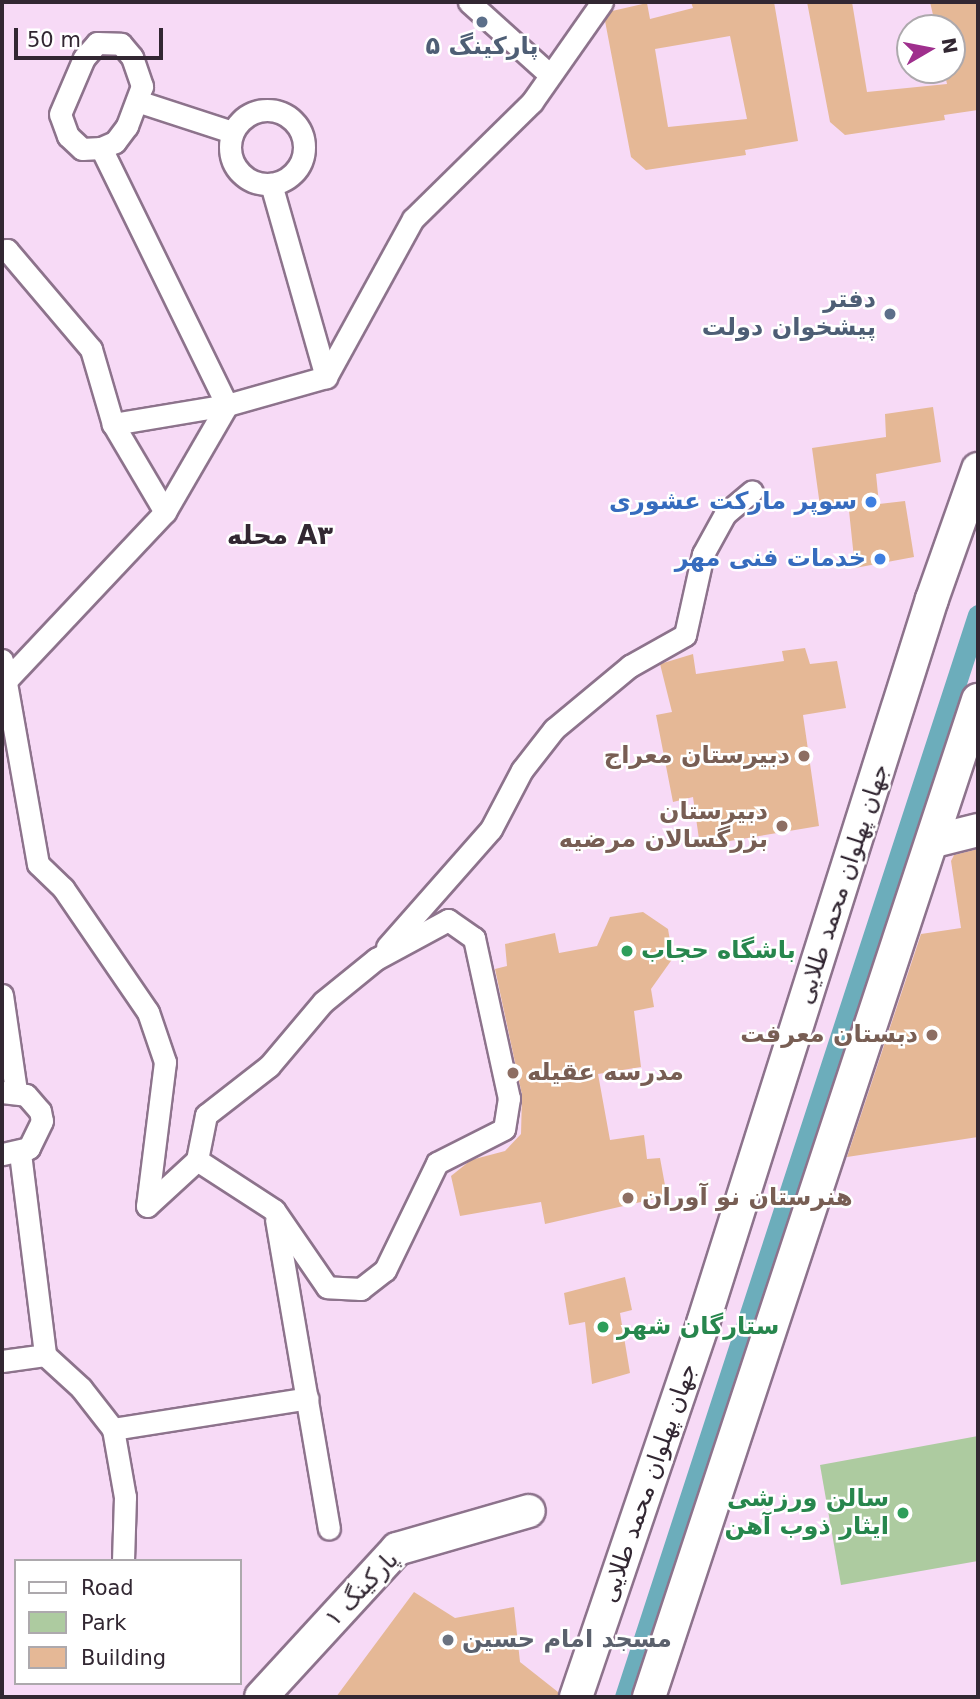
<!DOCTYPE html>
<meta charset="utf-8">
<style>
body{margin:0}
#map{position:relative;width:980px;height:1699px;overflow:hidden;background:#f7daf6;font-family:"DejaVu Sans","Noto Sans Arabic",sans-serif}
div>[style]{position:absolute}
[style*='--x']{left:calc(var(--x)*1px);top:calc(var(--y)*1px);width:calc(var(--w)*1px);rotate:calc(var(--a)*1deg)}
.green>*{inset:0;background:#adcba0}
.canal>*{height:21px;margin:-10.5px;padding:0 10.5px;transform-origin:10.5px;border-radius:10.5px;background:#6cadbb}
.building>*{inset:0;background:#e5b896}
.roads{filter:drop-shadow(2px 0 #8d738c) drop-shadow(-2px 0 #8d738c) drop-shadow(0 2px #8d738c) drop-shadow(0 -2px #8d738c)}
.street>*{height:21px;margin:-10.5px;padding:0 10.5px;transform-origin:10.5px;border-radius:10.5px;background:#fff}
.street>.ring{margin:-10.5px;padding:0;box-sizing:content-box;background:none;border:21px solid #fff;border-radius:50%}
.secondary>*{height:32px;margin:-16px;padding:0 16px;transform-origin:16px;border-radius:16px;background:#fff}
.dots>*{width:19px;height:19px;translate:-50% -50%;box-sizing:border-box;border:4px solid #fff;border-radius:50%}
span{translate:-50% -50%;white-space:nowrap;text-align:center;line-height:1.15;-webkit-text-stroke:5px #fff;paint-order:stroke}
.service-label{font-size:24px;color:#4e5e75;font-weight:700}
.right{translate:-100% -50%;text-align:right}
.shop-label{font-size:24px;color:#366cbe;font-weight:700}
.education-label{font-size:24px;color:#785e54;font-weight:700}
.left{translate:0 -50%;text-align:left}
.street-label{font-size:24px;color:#322732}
.leisure-label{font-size:24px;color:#27864d;font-weight:700}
.worship-label{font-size:24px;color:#5b616d;font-weight:700}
.neighbourhood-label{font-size:26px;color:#322732;font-weight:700}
.frame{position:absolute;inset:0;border:4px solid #322732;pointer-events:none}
.legend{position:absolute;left:14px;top:1559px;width:228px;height:126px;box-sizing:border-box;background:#fff;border:2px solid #ada9ad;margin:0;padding:9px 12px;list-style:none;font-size:21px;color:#322732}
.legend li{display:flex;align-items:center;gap:14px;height:35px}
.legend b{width:35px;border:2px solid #ada9ad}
.north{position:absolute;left:896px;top:14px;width:70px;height:70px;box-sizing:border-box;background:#fff;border:2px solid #ada9ad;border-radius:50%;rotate:80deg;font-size:19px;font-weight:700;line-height:28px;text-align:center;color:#322732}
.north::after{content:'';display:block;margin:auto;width:24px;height:32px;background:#9f2f8d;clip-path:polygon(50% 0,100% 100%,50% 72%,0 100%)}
.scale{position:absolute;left:14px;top:28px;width:149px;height:32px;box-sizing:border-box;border:4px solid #322732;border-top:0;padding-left:9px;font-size:21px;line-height:24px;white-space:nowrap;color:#322732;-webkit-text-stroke:5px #fff;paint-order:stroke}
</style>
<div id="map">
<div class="green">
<div style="clip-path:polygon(978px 1436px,978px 1561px,841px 1585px,820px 1465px)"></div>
</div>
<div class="canal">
<div style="--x:625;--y:1697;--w:1138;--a:-71.93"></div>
</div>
<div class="building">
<div style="clip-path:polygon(evenodd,691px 2px,774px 2px,798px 141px,745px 150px,746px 155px,646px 170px,631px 157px,605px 21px,612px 11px,647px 3px,650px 19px,693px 8px,691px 2px,730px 36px,747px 119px,668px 127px,655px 49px,730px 36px)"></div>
<div style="clip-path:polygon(807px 2px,852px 2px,867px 92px,947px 84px,944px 70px,952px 70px,952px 28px,936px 28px,930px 2px,978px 2px,978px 110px,944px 115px,945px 120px,845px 135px,830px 122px)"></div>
<div style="clip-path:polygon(933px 407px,941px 462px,876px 474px,879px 504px,905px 501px,914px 557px,855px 568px,848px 501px,820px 506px,812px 448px,886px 437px,885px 414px)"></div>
<div style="clip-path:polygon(805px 648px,810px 664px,837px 661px,846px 708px,803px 715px,819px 826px,700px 846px,693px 797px,673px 802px,656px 715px,672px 712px,660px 664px,693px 654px,696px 674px,784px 661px,782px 651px)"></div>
<div style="clip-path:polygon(978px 849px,978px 1137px,847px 1157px,921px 934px,961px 928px,951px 861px,954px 855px)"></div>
<div style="clip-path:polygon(643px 912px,668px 929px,673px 958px,651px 989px,654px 1007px,634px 1011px,641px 1067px,598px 1074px,610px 1140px,644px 1135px,647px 1159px,660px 1158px,667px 1196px,545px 1224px,541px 1202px,460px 1216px,451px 1176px,471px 1160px,505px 1151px,521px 1134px,522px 1095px,495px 969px,507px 966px,505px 944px,555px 933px,559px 953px,597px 946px,610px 917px)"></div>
<div style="clip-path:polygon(625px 1277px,632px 1310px,620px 1313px,630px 1373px,592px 1384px,585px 1322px,569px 1325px,564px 1293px)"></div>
<div style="clip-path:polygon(414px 1592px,455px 1618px,514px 1607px,520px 1662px,558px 1692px,558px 1697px,336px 1697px)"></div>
</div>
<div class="roads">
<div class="street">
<div style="--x:469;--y:2;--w:109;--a:42"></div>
<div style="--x:97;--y:43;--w:24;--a:2"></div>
<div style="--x:121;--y:44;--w:17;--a:50"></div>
<div style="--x:132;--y:57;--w:31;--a:71"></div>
<div style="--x:142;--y:86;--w:43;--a:110.6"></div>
<div style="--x:127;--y:126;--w:20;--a:127"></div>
<div style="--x:115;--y:142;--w:15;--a:157"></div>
<div style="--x:101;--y:148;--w:19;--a:177"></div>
<div style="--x:82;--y:149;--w:19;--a:-137"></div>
<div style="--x:68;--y:136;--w:23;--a:-110"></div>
<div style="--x:60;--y:114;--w:61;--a:-66.8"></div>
<div style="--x:84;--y:58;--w:20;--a:-49"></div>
<div style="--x:137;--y:101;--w:100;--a:18.1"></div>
<div class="ring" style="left:230px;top:110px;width:53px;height:53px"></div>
<div style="--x:101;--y:148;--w:286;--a:63.9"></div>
<div style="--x:227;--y:405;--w:116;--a:170.5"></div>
<div style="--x:271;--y:184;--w:201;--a:74.1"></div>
<div style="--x:2;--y:251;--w:5;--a:-11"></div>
<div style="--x:7;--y:250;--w:130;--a:49.7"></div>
<div style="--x:91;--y:349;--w:78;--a:73.7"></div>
<div style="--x:113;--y:424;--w:102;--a:59.4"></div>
<div style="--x:2;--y:660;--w:207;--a:80"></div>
<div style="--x:38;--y:864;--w:35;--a:44"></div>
<div style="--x:63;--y:888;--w:150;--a:55.6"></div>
<div style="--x:148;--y:1012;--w:53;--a:71.2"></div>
<div style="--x:165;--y:1062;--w:145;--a:97.1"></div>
<div style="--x:2;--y:685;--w:238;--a:-46.7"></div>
<div style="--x:165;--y:512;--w:124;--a:-59.9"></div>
<div style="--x:227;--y:405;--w:103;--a:-15.8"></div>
<div style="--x:326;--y:377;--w:180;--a:-61.2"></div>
<div style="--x:413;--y:219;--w:167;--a:-44.5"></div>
<div style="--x:532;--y:102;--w:122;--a:-55"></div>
<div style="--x:387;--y:947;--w:157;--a:-48.6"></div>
<div style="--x:491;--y:829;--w:67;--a:-62.3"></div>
<div style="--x:522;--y:770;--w:52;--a:-52"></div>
<div style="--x:554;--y:729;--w:99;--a:-39.7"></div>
<div style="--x:630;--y:666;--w:63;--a:-29.4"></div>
<div style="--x:685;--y:635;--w:83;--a:-77.5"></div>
<div style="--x:703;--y:554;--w:46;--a:-61.2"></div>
<div style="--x:725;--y:514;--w:35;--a:-40"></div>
<div style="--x:2;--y:995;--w:97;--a:81.7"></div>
<div style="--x:2;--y:1092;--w:24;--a:7"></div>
<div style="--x:26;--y:1095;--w:21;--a:49"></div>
<div style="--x:40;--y:1111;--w:10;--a:79"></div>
<div style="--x:42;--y:1121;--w:30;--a:116"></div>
<div style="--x:29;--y:1148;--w:28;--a:167"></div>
<div style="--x:20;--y:1153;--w:204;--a:82.9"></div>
<div style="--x:45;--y:1355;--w:49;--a:42.5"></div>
<div style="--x:81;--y:1388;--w:52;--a:52"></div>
<div style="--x:113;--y:1429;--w:69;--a:80"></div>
<div style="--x:125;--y:1497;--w:64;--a:91.8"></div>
<div style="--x:147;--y:1206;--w:68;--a:-42.6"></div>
<div style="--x:197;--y:1160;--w:46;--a:-78.7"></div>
<div style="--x:206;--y:1115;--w:80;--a:-37.9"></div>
<div style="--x:269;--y:1066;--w:84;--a:-49.8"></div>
<div style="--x:323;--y:1002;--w:68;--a:-39.1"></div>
<div style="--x:376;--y:959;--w:82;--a:-28.4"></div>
<div style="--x:448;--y:920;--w:32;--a:35"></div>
<div style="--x:474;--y:938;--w:164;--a:77.7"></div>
<div style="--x:509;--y:1098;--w:31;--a:99"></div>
<div style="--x:504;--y:1129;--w:75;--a:153.1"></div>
<div style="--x:437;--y:1163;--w:119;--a:115.9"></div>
<div style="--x:385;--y:1270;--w:31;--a:142"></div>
<div style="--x:361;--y:1289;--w:34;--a:-177"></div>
<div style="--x:327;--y:1287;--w:93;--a:-124.5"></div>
<div style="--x:274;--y:1210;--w:92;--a:-147"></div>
<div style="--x:276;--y:1219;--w:314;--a:80.3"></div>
<div style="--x:2;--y:1361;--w:43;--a:-7.9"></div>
<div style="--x:113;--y:1429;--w:197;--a:-9"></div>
</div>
<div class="secondary">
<div style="--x:934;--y:841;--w:45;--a:-14"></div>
<div style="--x:261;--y:1697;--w:201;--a:-47.4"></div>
<div style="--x:397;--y:1549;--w:137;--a:-16.1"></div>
<div style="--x:576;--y:1697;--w:395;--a:-71.2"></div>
<div style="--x:703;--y:1323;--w:759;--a:-72.45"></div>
<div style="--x:932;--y:599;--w:138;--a:-70.5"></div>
<div style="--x:649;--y:1697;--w:1050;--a:-71.74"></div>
</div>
</div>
<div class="dots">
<div style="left:482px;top:22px;background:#5c6f8a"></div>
<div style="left:890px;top:314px;background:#5c6f8a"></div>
<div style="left:871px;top:502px;background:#3f7fe0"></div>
<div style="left:880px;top:559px;background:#3f7fe0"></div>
<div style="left:804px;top:756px;background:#8d6e63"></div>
<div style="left:782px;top:826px;background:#8d6e63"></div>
<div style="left:627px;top:951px;background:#2e9e5b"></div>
<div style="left:932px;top:1035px;background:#8d6e63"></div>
<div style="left:513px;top:1073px;background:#8d6e63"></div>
<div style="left:628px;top:1198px;background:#8d6e63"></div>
<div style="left:603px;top:1327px;background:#2e9e5b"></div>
<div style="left:903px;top:1513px;background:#2e9e5b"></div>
<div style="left:448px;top:1640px;background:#6b7280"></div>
</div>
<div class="service-label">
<span style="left:482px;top:47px">پارکینگ ۵</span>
<span class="right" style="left:876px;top:314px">دفتر<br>پیشخوان دولت</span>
</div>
<div class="shop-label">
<span class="right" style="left:857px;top:502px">سوپر مارکت عشوری</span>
<span class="right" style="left:866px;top:559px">خدمات فنی مهر</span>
</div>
<div class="education-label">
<span class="right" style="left:790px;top:756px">دبیرستان معراج</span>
<span class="right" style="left:768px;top:826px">دبیرستان<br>بزرگسالان مرضیه</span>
<span class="right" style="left:918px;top:1035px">دبستان معرفت</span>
<span class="left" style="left:527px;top:1073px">مدرسه عقیله</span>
<span class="left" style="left:642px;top:1198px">هنرستان نو آوران</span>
</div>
<div class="street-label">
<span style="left:843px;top:884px;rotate:-72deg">جهان پهلوان محمد طلایی</span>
<span style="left:649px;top:1483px;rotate:-71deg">جهان پهلوان محمد طلایی</span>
<span style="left:362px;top:1589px;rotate:-46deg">پارکینگ ۱</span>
</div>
<div class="leisure-label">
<span class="left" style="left:641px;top:951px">باشگاه حجاب</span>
<span class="left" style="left:617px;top:1327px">ستارگان شهر</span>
<span class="right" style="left:889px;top:1513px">سالن ورزشی<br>ایثار ذوب آهن</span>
</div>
<div class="worship-label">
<span class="left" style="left:462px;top:1640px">مسجد امام حسین</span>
</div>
<div class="neighbourhood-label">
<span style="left:280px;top:536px">محله A۳</span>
</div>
<div class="frame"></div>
<ul class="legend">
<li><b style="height:9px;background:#fff"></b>Road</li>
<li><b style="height:19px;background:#adcba0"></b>Park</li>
<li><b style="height:19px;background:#e5b896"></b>Building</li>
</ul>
<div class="north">N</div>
<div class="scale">50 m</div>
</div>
